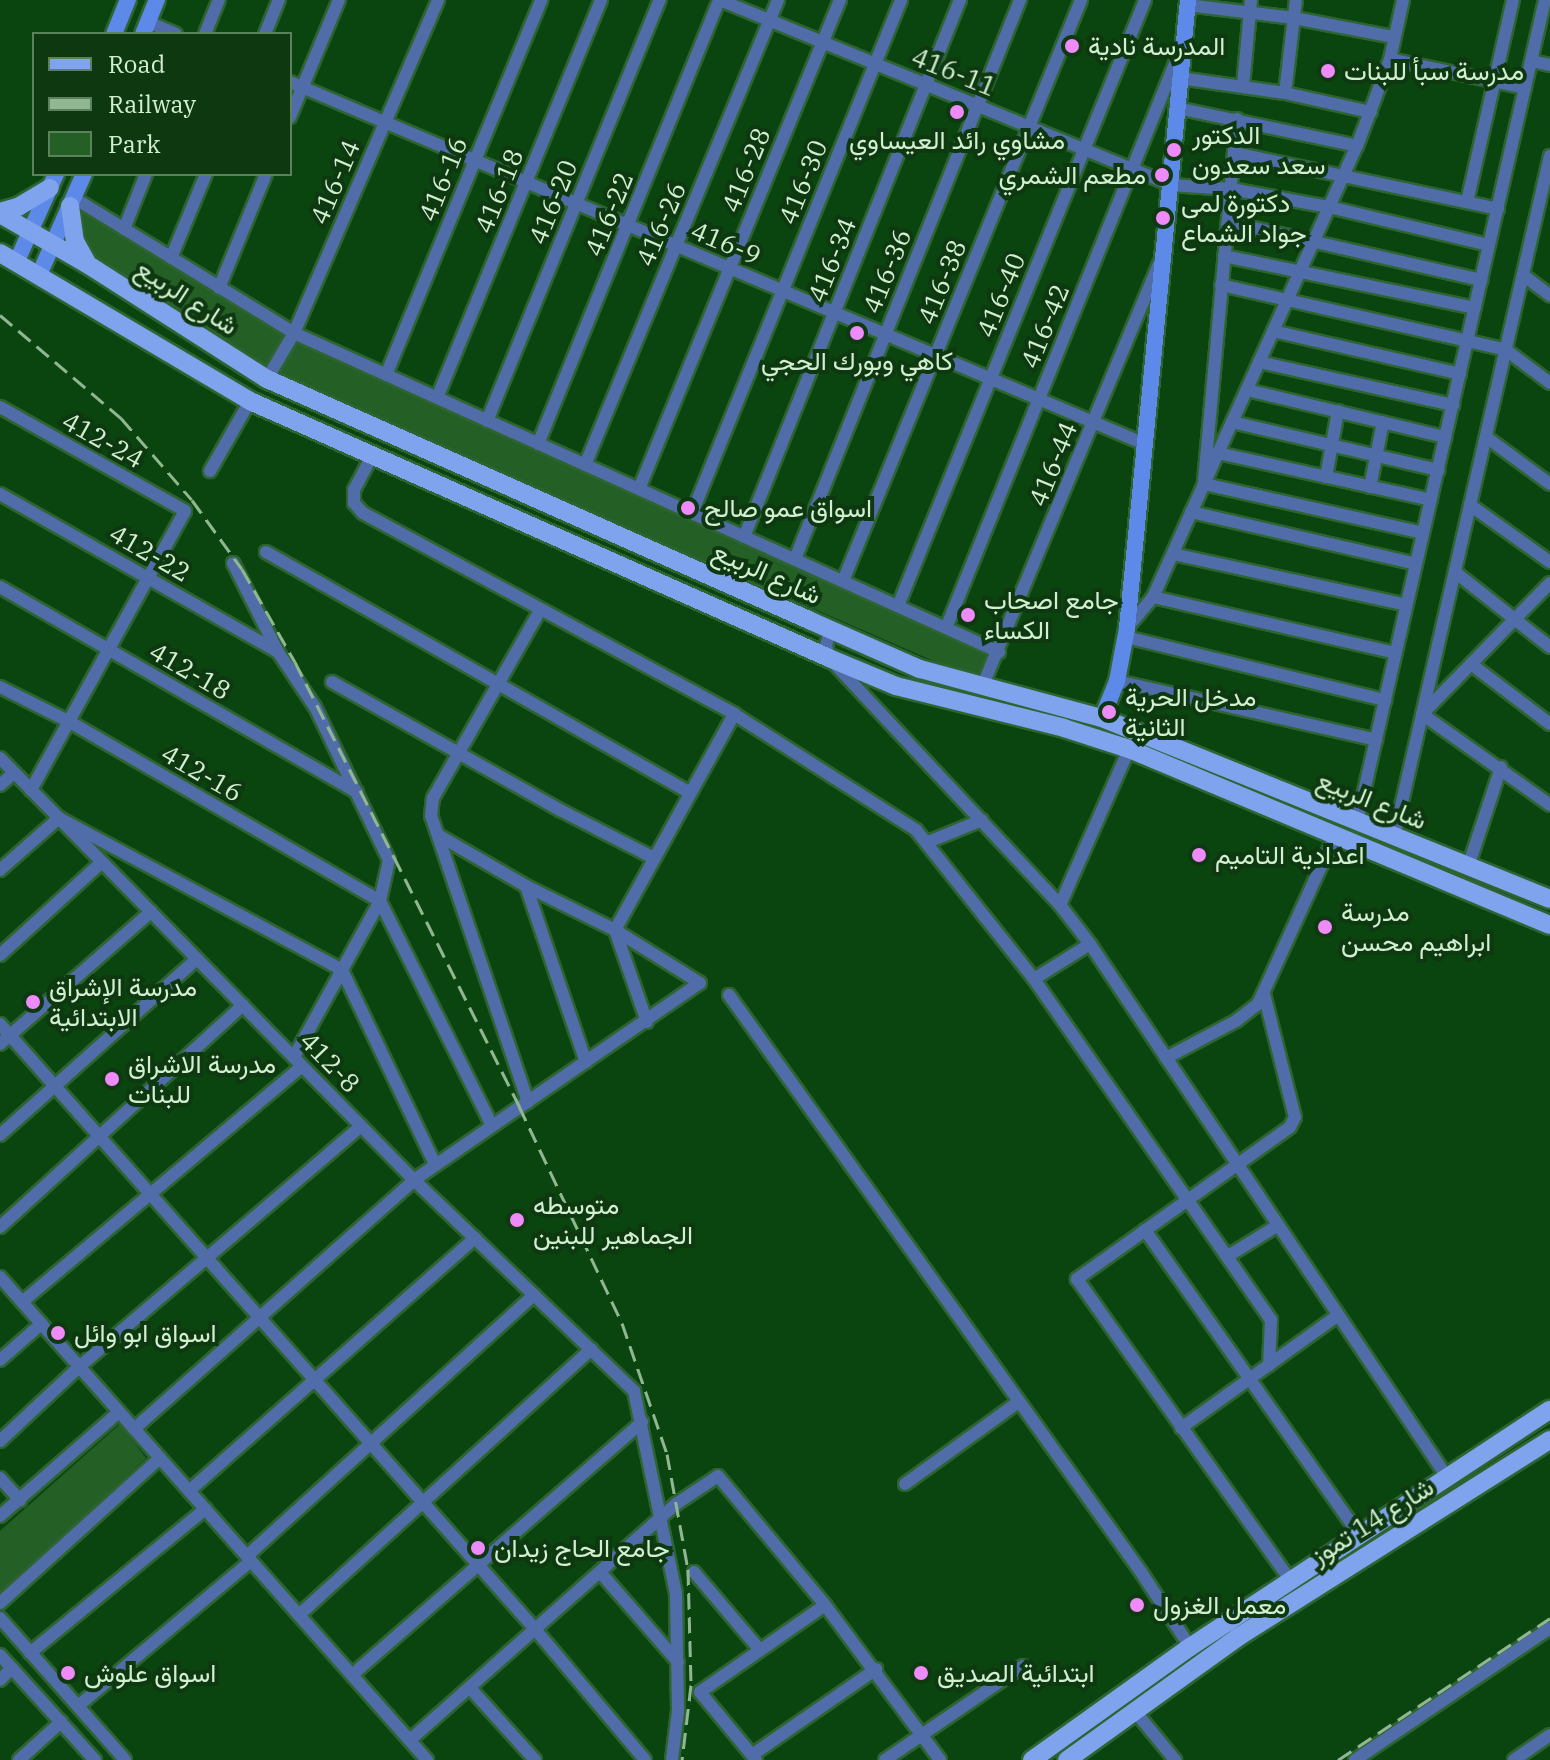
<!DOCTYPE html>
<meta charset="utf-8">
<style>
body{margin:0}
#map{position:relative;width:1550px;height:1760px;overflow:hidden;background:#0a450f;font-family:"IBM Plex Serif",Vazirmatn,serif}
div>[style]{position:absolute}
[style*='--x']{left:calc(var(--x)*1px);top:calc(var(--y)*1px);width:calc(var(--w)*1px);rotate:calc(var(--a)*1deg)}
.green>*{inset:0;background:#246026}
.roads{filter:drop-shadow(2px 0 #2e6432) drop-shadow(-2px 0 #2e6432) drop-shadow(0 2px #2e6432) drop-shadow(0 -2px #2e6432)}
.street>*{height:12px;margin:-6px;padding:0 6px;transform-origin:6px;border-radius:6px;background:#516da9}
.secondary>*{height:16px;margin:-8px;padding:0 8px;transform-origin:8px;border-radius:8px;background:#5d89e8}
.primary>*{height:18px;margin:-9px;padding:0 9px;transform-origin:9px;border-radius:9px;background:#7fa3ec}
.rail>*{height:3px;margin-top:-1.5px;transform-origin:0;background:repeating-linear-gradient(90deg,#90b791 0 16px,transparent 0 24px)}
.dots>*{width:22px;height:22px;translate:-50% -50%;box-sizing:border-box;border:4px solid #0e3810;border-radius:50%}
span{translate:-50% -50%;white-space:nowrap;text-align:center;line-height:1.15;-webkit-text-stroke:8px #0e3810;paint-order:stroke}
.poi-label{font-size:26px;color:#d2efd1}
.left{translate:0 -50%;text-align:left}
.right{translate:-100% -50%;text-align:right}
.street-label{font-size:26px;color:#d2efd1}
.legend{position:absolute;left:32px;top:32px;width:260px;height:144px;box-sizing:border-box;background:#0e3810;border:2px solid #5c815d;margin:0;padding:10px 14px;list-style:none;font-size:24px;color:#d2efd1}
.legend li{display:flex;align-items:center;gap:16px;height:40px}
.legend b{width:40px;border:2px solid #5c815d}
</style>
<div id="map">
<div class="green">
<div style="clip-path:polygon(75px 202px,285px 333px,996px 653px,982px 682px,267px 371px,90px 260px,78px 242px)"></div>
<div style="clip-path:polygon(120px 1424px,146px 1458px,0 1596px,0 1531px)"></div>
</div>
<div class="roads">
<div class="street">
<div style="--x:720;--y:0;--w:487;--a:22.3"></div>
<div style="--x:1170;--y:185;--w:61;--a:3.8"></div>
<div style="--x:1231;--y:189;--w:100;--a:10.4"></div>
<div style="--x:1329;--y:207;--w:164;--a:13.4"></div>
<div style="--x:1187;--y:5;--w:108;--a:6.9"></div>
<div style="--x:1294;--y:18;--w:102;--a:10.8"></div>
<div style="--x:148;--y:22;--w:30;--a:23"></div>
<div style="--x:205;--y:34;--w:37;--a:-68"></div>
<div style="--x:265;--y:34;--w:37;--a:-68"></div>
<div style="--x:1390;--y:59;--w:138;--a:12.1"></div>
<div style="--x:1531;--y:61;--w:19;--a:12"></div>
<div style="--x:1180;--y:78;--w:106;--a:8.1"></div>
<div style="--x:1285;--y:93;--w:88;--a:12.5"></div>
<div style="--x:290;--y:82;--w:928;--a:22.95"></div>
<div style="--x:1243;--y:86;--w:86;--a:-84.7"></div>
<div style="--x:1285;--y:93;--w:94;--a:-83.3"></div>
<div style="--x:1177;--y:108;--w:184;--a:11.9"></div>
<div style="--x:290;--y:117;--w:127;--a:-67.3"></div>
<div style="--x:1237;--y:119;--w:366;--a:95.2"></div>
<div style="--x:1204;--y:484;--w:224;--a:12.6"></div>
<div style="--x:1235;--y:153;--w:269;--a:12"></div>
<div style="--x:74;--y:198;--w:258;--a:31.5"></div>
<div style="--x:294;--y:333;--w:774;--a:24.35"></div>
<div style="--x:1467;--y:202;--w:207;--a:-77.2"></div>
<div style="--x:1228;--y:222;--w:260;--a:12.9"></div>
<div style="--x:124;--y:229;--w:59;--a:-68.2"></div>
<div style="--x:1224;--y:256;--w:256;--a:11.7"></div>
<div style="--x:171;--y:258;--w:91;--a:-67.4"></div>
<div style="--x:1523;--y:275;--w:34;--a:37"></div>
<div style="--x:1221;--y:285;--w:292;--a:12.8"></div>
<div style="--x:1506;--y:350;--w:55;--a:36.9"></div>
<div style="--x:219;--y:288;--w:123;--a:-67.6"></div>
<div style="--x:1273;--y:331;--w:192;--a:12.9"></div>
<div style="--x:1259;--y:362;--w:199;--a:12.5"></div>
<div style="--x:386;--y:375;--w:406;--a:-67.5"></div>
<div style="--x:267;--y:379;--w:53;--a:-59.6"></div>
<div style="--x:294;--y:333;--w:363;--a:-66.6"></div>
<div style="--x:1247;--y:390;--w:204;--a:13.4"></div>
<div style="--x:437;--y:398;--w:430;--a:-67.6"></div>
<div style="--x:0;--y:407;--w:212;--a:29.3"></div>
<div style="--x:185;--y:511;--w:319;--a:118.9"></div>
<div style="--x:487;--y:421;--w:455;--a:-67.7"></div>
<div style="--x:1232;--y:422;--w:212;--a:13.1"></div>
<div style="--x:1486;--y:437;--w:79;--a:36.3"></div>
<div style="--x:538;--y:444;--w:479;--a:-67.8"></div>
<div style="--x:1218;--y:453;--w:218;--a:12.4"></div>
<div style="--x:373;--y:454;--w:41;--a:117.8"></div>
<div style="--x:354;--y:490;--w:13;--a:90"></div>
<div style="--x:354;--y:503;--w:13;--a:48"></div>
<div style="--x:363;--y:513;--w:422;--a:28.4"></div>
<div style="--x:734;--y:714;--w:216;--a:32.5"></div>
<div style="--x:916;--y:830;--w:190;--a:51.6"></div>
<div style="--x:1034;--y:979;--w:415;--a:55.2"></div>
<div style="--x:1271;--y:1320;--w:45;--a:92.5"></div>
<div style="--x:585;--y:465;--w:503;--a:-67.46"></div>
<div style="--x:210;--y:471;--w:81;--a:-60.3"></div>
<div style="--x:1326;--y:477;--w:67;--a:-79.7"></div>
<div style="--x:1370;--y:487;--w:66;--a:-78.7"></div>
<div style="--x:639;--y:489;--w:529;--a:-67.66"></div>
<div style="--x:0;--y:494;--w:320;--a:29.6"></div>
<div style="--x:1470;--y:505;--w:98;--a:35.5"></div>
<div style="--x:1191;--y:512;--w:231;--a:13"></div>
<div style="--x:692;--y:513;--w:554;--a:-67.83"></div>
<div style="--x:744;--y:537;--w:579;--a:-68.09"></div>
<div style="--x:266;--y:552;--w:488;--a:29.6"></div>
<div style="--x:1173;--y:554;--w:239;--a:12.3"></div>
<div style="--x:795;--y:559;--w:603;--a:-68.07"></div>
<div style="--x:233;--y:563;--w:100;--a:63.2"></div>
<div style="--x:278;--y:652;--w:66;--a:56.1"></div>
<div style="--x:315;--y:707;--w:170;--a:64.2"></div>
<div style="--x:389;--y:860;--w:42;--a:102.4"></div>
<div style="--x:380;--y:901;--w:178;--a:118.9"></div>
<div style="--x:1455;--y:572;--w:121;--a:38.3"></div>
<div style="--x:843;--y:581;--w:628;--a:-67.72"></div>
<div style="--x:1550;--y:583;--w:183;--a:134.3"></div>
<div style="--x:1422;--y:714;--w:157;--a:35.4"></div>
<div style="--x:0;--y:587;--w:412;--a:29.9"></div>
<div style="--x:1153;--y:597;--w:249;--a:13"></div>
<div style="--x:898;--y:606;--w:654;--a:-67.82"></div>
<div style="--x:831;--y:628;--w:18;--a:106"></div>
<div style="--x:826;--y:645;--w:13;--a:77"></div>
<div style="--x:829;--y:658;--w:338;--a:46.9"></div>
<div style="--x:1060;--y:905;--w:49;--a:52.4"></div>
<div style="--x:1090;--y:944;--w:642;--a:56.19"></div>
<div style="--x:946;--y:628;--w:623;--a:-67.93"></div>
<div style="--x:1127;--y:628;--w:40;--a:-50"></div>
<div style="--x:1153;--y:597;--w:495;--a:-65.7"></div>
<div style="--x:1357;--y:146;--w:93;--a:-69.2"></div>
<div style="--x:1390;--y:59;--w:60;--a:-77.6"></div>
<div style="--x:1126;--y:637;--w:267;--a:13.7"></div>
<div style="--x:1471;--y:664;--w:99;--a:37.2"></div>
<div style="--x:1117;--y:681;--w:266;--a:12.8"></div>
<div style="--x:332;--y:682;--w:261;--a:29.3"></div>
<div style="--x:560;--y:810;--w:103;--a:27.1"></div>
<div style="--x:0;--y:687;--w:78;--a:26.6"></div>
<div style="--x:70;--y:722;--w:358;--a:30"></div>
<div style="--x:380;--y:901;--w:251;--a:63.5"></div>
<div style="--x:982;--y:687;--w:459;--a:-67.3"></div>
<div style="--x:0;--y:758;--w:591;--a:45.55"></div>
<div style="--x:414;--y:1180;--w:305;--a:43.8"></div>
<div style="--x:634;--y:1391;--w:207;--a:78.3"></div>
<div style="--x:676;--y:1594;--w:117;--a:89"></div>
<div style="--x:678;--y:1711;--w:49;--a:97"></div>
<div style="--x:0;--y:785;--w:18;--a:-41"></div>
<div style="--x:1357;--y:822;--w:843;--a:-77.12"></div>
<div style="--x:1394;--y:837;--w:699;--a:-77.1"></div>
<div style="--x:928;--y:842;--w:58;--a:-22.2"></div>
<div style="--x:1468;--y:867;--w:105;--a:-71.7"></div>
<div style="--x:0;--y:870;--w:79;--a:-41.4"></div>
<div style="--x:59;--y:818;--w:321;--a:28.2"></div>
<div style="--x:342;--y:970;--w:215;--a:64.4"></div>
<div style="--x:526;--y:886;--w:186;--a:71.2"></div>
<div style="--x:1060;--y:905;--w:171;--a:-66.1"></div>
<div style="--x:0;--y:955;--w:138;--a:-42.4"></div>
<div style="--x:1034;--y:979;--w:66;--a:-32"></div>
<div style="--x:1264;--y:994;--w:127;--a:75.9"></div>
<div style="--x:1295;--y:1117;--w:11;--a:117"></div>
<div style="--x:1290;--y:1127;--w:262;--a:144.5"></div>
<div style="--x:1077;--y:1279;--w:369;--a:54.7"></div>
<div style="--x:729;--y:995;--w:709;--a:54.47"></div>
<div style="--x:1141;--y:1572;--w:90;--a:56.8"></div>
<div style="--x:647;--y:1022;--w:97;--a:-109.2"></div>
<div style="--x:615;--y:930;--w:247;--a:-61.1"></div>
<div style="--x:0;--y:1024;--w:806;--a:48.52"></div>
<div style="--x:534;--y:1628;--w:172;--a:49.9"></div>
<div style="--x:0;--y:1044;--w:201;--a:-41.2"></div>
<div style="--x:1166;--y:1058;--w:79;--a:-27.9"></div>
<div style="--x:1236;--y:1021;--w:28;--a:-38"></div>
<div style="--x:1258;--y:1004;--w:185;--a:-65.4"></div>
<div style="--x:528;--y:1102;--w:302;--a:-108.7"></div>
<div style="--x:431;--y:816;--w:18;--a:-84"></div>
<div style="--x:433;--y:798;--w:214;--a:-60.3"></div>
<div style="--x:0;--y:1135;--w:264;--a:-41.8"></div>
<div style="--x:0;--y:1227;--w:329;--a:-42.4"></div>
<div style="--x:1145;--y:1230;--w:373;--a:54.9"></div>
<div style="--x:1228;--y:1256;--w:57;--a:-31.5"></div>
<div style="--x:0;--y:1277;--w:645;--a:48.52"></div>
<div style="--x:22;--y:1302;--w:366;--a:-40.1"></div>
<div style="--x:0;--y:1360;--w:55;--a:-41.3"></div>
<div style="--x:1181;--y:1428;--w:193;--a:-35.7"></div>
<div style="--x:134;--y:1429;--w:375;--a:-41.6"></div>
<div style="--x:414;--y:1180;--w:347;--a:-34.6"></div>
<div style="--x:700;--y:983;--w:100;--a:-148.1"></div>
<div style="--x:615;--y:930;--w:99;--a:-153.7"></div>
<div style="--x:526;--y:886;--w:102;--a:-149.9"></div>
<div style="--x:0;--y:1441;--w:108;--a:-43.1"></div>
<div style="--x:79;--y:1367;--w:371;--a:-40.5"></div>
<div style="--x:0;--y:1478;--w:30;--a:48"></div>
<div style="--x:905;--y:1484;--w:138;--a:-35.9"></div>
<div style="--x:189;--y:1491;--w:382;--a:-41.5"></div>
<div style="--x:0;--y:1516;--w:158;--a:-41.2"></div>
<div style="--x:247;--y:1556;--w:388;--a:-42.3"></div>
<div style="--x:600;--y:1572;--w:119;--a:49.1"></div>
<div style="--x:694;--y:1572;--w:102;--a:49.8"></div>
<div style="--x:0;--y:1603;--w:216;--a:-42.2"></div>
<div style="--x:299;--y:1615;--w:395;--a:-42.3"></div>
<div style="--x:0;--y:1618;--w:189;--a:48.6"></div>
<div style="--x:30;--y:1653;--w:227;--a:-39.4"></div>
<div style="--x:0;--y:1655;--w:142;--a:47.9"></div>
<div style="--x:352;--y:1675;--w:385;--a:-41.1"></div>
<div style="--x:0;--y:1680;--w:17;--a:-45"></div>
<div style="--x:470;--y:1688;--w:97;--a:47.9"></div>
<div style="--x:78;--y:1706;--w:226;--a:-40"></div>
<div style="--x:1134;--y:1710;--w:65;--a:50.6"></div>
<div style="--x:410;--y:1740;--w:356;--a:-41.6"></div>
<div style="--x:676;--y:1504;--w:50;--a:-33.7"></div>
<div style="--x:718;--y:1476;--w:168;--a:50.3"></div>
<div style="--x:825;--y:1605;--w:193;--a:53.4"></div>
<div style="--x:752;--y:1755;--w:151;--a:-34.7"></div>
<div style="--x:19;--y:1760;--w:57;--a:-42.1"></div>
<div style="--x:756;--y:1760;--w:88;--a:-129.5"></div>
<div style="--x:700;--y:1692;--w:152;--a:-34.8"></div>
<div style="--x:885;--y:1760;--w:167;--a:-34.3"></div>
<div style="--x:1355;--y:1760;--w:235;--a:-34.1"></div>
<div style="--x:1514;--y:1760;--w:44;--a:-34.8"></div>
</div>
<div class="secondary">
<div style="--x:114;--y:34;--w:37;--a:-68"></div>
<div style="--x:143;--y:34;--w:37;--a:-68"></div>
<div style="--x:16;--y:263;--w:98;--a:-65.8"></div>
<div style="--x:39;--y:275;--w:111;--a:-66"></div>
<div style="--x:1102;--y:718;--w:40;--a:-68"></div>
<div style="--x:1117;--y:681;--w:54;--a:-79.3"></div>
<div style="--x:1127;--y:628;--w:631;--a:-84.45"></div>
</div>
<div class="primary">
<div style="--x:70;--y:206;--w:35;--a:82"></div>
<div style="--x:75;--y:241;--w:23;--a:61"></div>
<div style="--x:0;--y:212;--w:19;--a:-16"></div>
<div style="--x:18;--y:207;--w:37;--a:-31"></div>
<div style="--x:0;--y:214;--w:100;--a:29.9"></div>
<div style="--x:87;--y:264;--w:214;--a:32.6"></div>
<div style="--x:267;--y:379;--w:595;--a:23.98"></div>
<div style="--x:811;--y:621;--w:119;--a:23.8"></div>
<div style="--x:920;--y:669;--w:188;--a:15.1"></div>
<div style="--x:1102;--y:718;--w:483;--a:22"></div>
<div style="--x:0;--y:253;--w:291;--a:30.6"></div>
<div style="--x:250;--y:401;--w:633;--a:23.93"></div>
<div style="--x:829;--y:658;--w:73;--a:22.7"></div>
<div style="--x:896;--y:686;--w:173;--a:14"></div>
<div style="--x:1064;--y:728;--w:68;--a:17.9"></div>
<div style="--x:1129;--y:749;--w:456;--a:22.7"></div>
<div style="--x:1032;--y:1760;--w:194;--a:-35.6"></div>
<div style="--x:1190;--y:1647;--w:431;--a:-33.4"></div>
<div style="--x:1067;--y:1760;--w:211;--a:-35.7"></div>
<div style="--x:1238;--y:1637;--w:369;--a:-32.3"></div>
</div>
</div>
<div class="rail">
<div style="--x:0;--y:315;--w:159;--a:40.4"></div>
<div style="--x:121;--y:418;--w:108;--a:49.1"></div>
<div style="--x:192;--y:500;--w:85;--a:54.1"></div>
<div style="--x:242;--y:569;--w:107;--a:60.3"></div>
<div style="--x:295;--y:662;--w:219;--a:63.1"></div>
<div style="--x:394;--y:857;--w:279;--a:63.3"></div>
<div style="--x:519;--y:1106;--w:240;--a:64.6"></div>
<div style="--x:622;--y:1323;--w:139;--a:71"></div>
<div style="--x:667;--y:1454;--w:117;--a:79.7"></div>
<div style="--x:688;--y:1569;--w:116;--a:88.5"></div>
<div style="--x:691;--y:1685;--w:76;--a:96.8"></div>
<div style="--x:1338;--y:1760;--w:255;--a:-33.8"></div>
</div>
<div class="dots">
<div style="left:1072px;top:46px;background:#ee8bf8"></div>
<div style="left:1328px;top:71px;background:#ee8bf8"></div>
<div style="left:957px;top:112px;background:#ee8bf8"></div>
<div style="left:1174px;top:150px;background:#ee8bf8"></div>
<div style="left:1162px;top:175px;background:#ee8bf8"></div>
<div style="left:1163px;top:218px;background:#ee8bf8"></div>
<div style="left:857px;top:333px;background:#ee8bf8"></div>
<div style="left:688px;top:508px;background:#ee8bf8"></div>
<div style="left:968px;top:615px;background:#ee8bf8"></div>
<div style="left:1109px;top:712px;background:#ee8bf8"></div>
<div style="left:1199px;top:855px;background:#ee8bf8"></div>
<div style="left:1325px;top:927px;background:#ee8bf8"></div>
<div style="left:33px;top:1002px;background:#ee8bf8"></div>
<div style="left:112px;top:1079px;background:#ee8bf8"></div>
<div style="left:517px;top:1220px;background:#ee8bf8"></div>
<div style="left:58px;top:1333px;background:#ee8bf8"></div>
<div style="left:478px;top:1548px;background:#ee8bf8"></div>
<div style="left:1137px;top:1605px;background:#ee8bf8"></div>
<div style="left:68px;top:1673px;background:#ee8bf8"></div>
<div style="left:921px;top:1673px;background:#ee8bf8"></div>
</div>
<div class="poi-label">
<span class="left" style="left:1088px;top:46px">المدرسة نادية</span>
<span class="left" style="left:1344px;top:71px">مدرسة سبأ للبنات</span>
<span class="left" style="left:1192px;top:150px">الدكتور<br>سعد سعدون</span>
<span style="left:957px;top:140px">مشاوي رائد العيساوي</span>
<span class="right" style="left:1146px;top:175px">مطعم الشمري</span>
<span class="left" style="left:1181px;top:218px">دكتورة لمى<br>جواد الشماع</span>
<span style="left:857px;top:361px">كاهي وبورك الحجي</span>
<span class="left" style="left:704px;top:508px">اسواق عمو صالح</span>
<span class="left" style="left:984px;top:615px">جامع اصحاب<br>الکساء</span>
<span class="left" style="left:1125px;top:712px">مدخل الحرية<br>الثانية</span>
<span class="left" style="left:1215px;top:855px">اعدادية التاميم</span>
<span class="left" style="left:1341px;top:927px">مدرسة<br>ابراهيم محسن</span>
<span class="left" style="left:49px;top:1002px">مدرسة الإشراق<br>الابتدائية</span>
<span class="left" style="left:128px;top:1079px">مدرسة الاشراق<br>للبنات</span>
<span class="left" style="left:533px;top:1220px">متوسطه<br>الجماهير للبنين</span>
<span class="left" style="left:74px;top:1333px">اسواق ابو وائل</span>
<span class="left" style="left:494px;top:1548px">جامع الحاج زيدان</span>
<span class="left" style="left:1153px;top:1605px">معمل الغزول</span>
<span class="left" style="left:84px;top:1673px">اسواق علوش</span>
<span class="left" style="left:937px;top:1673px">ابتدائية الصديق</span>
</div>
<div class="street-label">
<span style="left:954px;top:72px;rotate:22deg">416-11</span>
<span style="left:746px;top:170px;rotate:-68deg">416-28</span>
<span style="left:443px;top:179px;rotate:-68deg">416-16</span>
<span style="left:335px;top:182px;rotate:-67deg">416-14</span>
<span style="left:803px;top:182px;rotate:-68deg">416-30</span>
<span style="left:499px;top:191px;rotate:-68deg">416-18</span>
<span style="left:553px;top:202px;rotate:-68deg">416-20</span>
<span style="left:609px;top:214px;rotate:-68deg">416-22</span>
<span style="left:661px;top:224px;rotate:-67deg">416-26</span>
<span style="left:726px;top:243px;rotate:23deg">416-9</span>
<span style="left:832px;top:260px;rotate:-68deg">416-34</span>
<span style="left:887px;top:271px;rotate:-68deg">416-36</span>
<span style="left:942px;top:282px;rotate:-68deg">416-38</span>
<span style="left:1001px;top:295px;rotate:-68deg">416-40</span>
<span style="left:187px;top:297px;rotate:33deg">شارع الربيع</span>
<span style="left:1045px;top:326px;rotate:-68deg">416-42</span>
<span style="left:103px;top:440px;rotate:29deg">412-24</span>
<span style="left:1053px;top:464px;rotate:-68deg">416-44</span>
<span style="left:150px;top:553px;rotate:30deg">412-22</span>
<span style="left:767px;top:573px;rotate:24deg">شارع الربيع</span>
<span style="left:190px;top:671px;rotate:30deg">412-18</span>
<span style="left:202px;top:773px;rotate:30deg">412-16</span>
<span style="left:1372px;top:800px;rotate:22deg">شارع الربيع</span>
<span style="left:330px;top:1062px;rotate:46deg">412-8</span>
<span style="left:1372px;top:1521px;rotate:-32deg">شارع 14 تموز</span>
</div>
<ul class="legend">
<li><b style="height:10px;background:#7fa3ec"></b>Road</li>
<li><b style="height:10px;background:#90b791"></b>Railway</li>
<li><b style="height:22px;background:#246026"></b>Park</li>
</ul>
</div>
